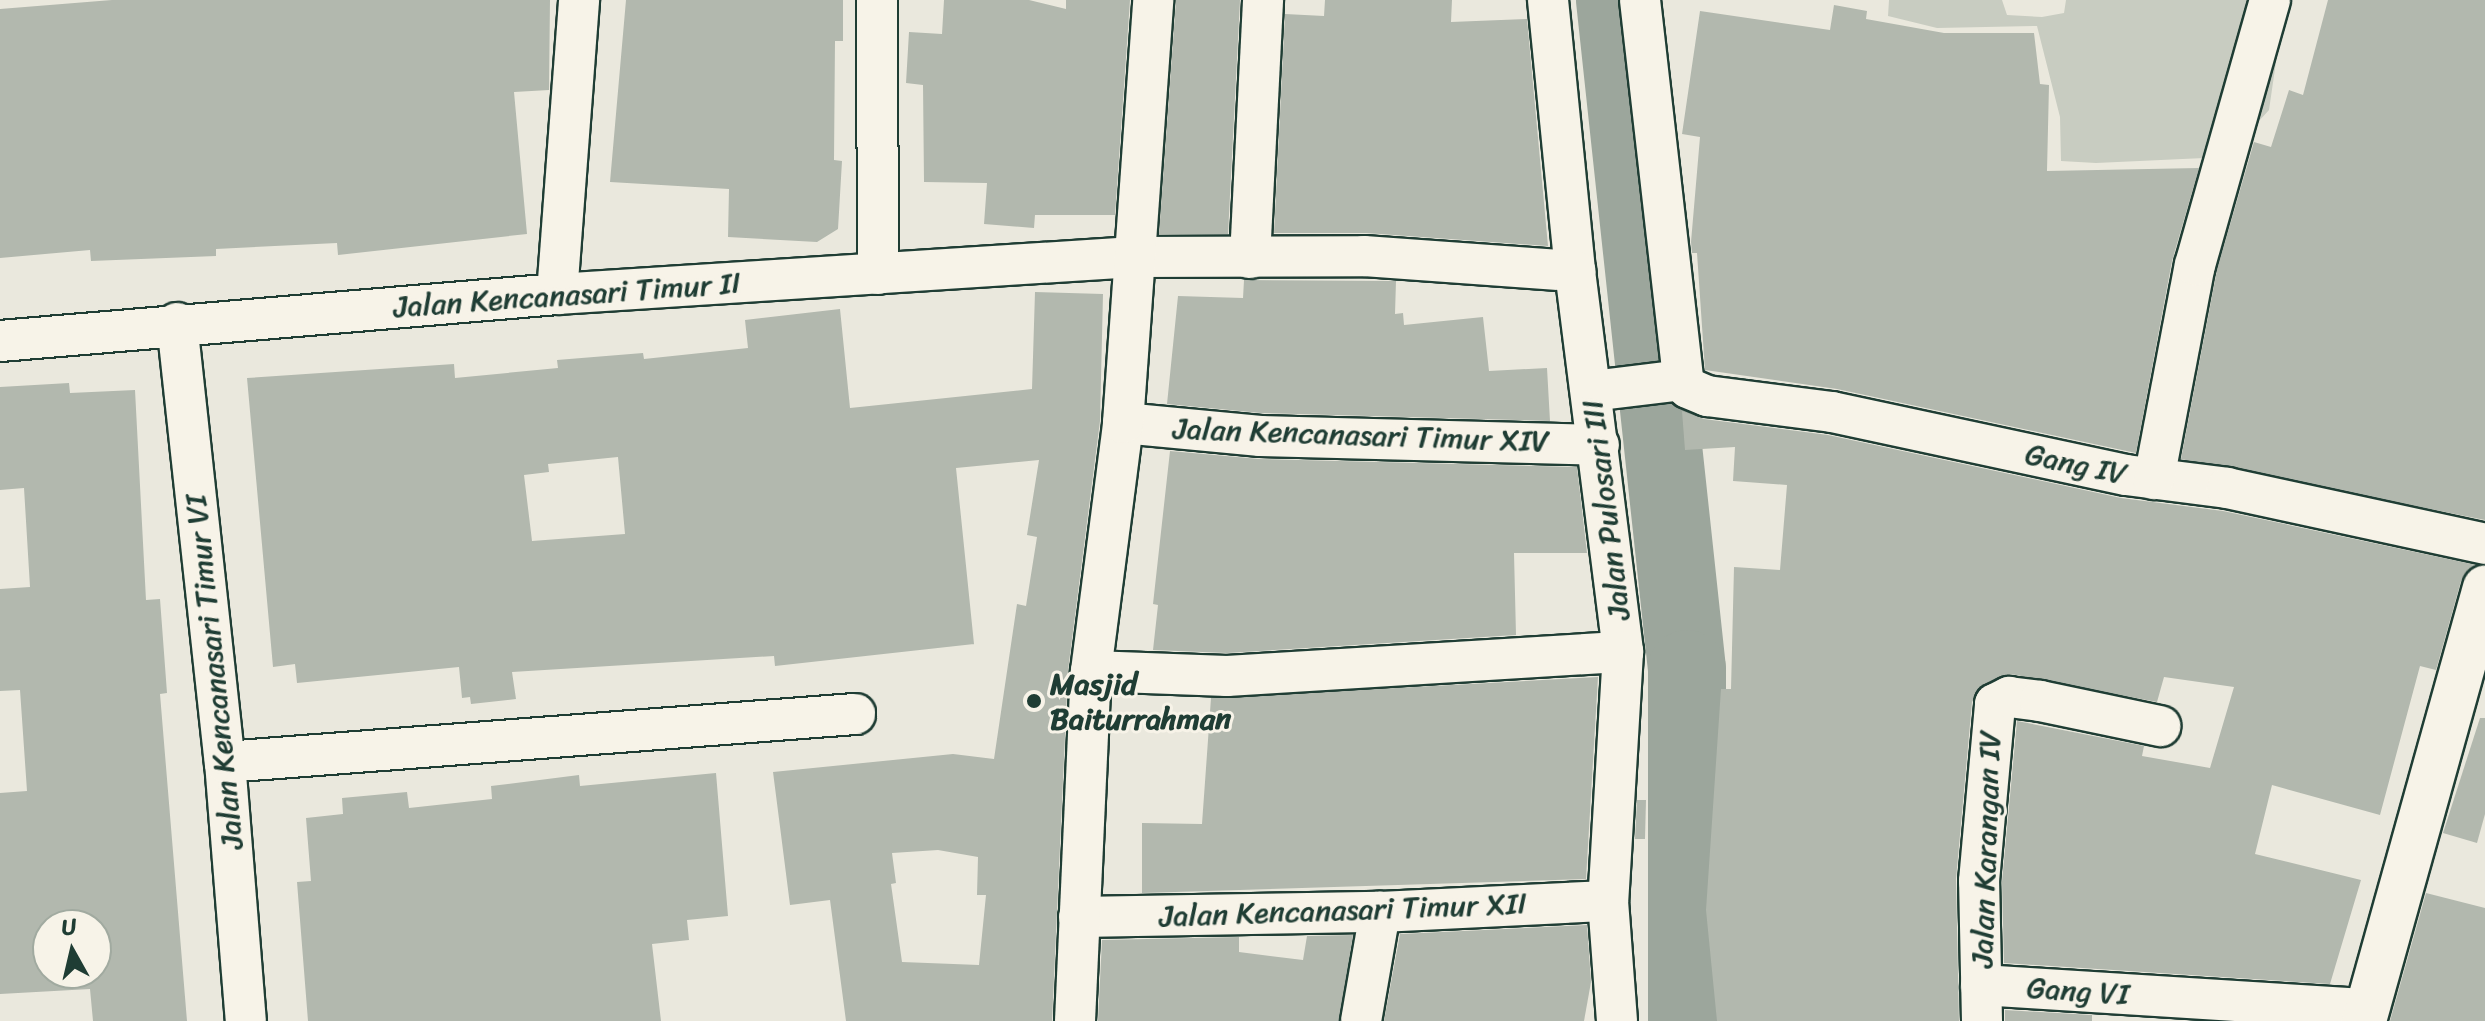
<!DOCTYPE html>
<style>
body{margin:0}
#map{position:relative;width:2485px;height:1021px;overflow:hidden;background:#eae8dd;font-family:Sriracha,sans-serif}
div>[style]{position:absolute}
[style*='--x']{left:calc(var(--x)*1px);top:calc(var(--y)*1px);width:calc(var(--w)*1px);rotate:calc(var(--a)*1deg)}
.green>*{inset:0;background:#c8ccc1}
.river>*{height:78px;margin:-39px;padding:0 39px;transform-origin:39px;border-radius:39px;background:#9ca69c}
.building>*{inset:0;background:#b2b8ae}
.roads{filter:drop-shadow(2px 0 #1f3d34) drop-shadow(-2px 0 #1f3d34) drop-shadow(0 2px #1f3d34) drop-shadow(0 -2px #1f3d34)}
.street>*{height:40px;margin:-20px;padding:0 20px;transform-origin:20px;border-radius:20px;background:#f7f3e8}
.secondary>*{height:44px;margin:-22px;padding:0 22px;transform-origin:22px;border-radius:22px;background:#f7f3e8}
.dots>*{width:22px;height:22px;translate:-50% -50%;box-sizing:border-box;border:4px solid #f7f3e8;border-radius:50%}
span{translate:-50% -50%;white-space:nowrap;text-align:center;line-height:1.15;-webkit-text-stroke:6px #f7f3e8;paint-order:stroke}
.street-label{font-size:30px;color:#1f3d34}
.poi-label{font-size:30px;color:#1f3d34;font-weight:700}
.left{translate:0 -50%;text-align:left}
.north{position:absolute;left:32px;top:909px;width:80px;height:80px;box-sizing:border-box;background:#f7f3e8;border:2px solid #a1aaa0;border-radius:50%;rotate:352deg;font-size:22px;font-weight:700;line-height:32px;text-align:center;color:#1f3d34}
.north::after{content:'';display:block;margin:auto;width:28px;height:36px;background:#1f3d34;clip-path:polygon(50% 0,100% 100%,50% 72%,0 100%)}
</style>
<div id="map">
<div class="green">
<div style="clip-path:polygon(1889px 0,2002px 0,2007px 15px,2042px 17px,2064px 13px,2066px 0,2285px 0,2269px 110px,2226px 157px,2096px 163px,2061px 161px,2060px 117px,2037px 26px,1937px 28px,1888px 16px)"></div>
</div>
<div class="river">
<div style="--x:1615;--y:0;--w:673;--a:83.86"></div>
<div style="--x:1687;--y:669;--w:352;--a:90"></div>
</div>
<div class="building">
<div style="clip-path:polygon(112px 0,550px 0,549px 90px,514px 92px,527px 234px,338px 255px,337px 243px,216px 249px,216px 256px,91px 261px,90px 250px,0 258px,0 9px)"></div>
<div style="clip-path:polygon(626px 0,843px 0,843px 41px,835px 41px,834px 160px,842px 161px,838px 229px,817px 242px,728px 237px,729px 189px,610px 182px)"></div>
<div style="clip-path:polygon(944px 0,1029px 0,1066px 9px,1066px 0,1130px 0,1115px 215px,1035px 215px,1034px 228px,984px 224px,987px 183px,924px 182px,923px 85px,906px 83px,909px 32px,942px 34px)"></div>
<div style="clip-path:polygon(1176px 0,1240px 0,1228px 234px,1159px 234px)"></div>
<div style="clip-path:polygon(1325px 0,1452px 0,1451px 22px,1527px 19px,1548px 246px,1366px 233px,1274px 233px,1285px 14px,1324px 16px)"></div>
<div style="clip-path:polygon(2328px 0,2485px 0,2485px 520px,2181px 459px,2217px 270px,2254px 142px,2271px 147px,2289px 90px,2303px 95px)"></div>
<div style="clip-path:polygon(1834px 5px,1867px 11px,1866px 19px,1944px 33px,2034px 33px,2040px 84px,2049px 85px,2047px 171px,2199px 168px,2172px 261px,2136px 453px,1837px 389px,1705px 370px,1697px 253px,1692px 253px,1691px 242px,1700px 137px,1682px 134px,1700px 11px,1830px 30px)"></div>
<div style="clip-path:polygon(1244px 280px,1396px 281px,1395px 314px,1403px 313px,1404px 325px,1483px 317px,1489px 371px,1547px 368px,1550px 421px,1261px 413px,1167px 404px,1178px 296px,1243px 298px)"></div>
<div style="clip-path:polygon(evenodd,1035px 292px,1103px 294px,1100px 421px,1068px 670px,1052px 1021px,846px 1021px,830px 900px,790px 905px,773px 772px,953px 754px,994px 759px,1017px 604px,1026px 606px,1037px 537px,1027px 535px,1039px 460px,956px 468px,974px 644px,775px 666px,774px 656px,512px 672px,516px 699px,471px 704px,470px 697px,462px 698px,459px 667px,297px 683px,295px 664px,273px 667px,247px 378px,454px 364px,455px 378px,558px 368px,557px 360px,643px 353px,644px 359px,748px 348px,745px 320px,840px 309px,850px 408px,1032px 389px,1035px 292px,618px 457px,625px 534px,532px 541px,524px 475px,549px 472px,548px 464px,618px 457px,1035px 292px,938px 850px,978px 857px,977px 895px,986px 895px,979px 965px,902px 962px,891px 884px,896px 883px,892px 853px,938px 850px)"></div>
<div style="clip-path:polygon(evenodd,69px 383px,70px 393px,135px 390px,146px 600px,160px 599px,167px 693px,160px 694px,187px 1021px,93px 1021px,90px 989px,0 994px,0 793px,27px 791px,20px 690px,0 691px,0 589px,30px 587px,24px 488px,0 490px,0 387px,69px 383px,48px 925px,96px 925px,96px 973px,48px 973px,48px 925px)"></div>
<div style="clip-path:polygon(1682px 411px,1704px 419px,1828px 435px,2121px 498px,2223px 511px,2476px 565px,2461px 581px,2436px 670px,2420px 666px,2380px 815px,2272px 785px,2255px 854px,2361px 880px,2330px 984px,2004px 963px,2002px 882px,2017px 721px,2144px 746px,2142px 756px,2210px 768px,2234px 687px,2164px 677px,2157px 702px,2011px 674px,1984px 684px,1972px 702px,1956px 879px,1959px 1021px,1717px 1021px,1706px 910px,1721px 689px,1731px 689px,1734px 567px,1780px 570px,1787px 485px,1733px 481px,1735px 447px,1685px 450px)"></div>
<div style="clip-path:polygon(1170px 451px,1259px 459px,1577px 467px,1587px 553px,1514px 553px,1516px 635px,1227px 653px,1153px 650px,1158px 605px,1153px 604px)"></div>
<div style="clip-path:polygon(1598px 677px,1586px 879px,1142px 893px,1142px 823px,1202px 824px,1211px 698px)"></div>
<div style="clip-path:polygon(2480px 718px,2485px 718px,2485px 814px,2477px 843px,2443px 833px)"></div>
<div style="clip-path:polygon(716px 773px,728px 916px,687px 920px,689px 940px,652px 944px,661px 1021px,308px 1021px,297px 882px,311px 881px,306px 818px,343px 814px,342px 798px,407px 792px,409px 808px,492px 799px,491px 786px,579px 775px,580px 786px)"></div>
<div style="clip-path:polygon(1637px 800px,1646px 800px,1645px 839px,1635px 839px)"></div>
<div style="clip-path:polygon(2426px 893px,2485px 908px,2485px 1021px,2390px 1021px)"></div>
<div style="clip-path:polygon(1587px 925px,1591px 982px,1584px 1021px,1384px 1021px,1400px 934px)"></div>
<div style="clip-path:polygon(1353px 935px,1339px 1021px,1098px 1021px,1102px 940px,1239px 937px,1239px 952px,1303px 960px,1307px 936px)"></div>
<div style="clip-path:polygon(2005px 1010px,2092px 1015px,2092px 1021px,2005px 1021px)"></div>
</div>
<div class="roads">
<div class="street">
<div style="--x:877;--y:0;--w:274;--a:89.8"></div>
<div style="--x:1548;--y:0;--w:272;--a:84.3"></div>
<div style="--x:1575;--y:271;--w:384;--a:82.8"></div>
<div style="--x:1623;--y:652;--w:249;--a:93.4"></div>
<div style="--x:1608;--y:901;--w:120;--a:85.7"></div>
<div style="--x:1640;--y:0;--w:382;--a:83.5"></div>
<div style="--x:1683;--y:380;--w:9;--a:58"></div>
<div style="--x:1688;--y:388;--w:21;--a:23"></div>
<div style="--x:1707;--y:396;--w:126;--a:7.3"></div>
<div style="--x:1832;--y:412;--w:301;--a:12.1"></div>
<div style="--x:2126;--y:475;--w:102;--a:7.3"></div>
<div style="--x:2227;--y:488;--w:264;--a:12.2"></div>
<div style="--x:1250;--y:258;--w:258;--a:-87.1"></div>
<div style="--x:557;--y:294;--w:295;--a:-85.7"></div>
<div style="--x:177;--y:323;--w:442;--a:83.8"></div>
<div style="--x:225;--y:762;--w:260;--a:85.4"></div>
<div style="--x:0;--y:341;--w:559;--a:-4.82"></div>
<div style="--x:557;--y:294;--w:578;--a:-3.67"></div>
<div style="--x:1134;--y:257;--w:230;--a:-0.2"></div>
<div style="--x:1364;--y:256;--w:212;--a:4.1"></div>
<div style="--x:1592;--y:391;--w:92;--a:-6.9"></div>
<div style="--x:1123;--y:423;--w:138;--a:5.4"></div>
<div style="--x:1260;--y:436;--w:339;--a:1.5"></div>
<div style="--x:2154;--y:479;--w:218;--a:-79.2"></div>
<div style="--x:2195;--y:265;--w:275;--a:-74.2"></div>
<div style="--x:1091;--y:671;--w:136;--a:2.1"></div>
<div style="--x:1227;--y:676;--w:397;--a:-3.5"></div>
<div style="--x:225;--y:762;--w:632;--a:-4.36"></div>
<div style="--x:1079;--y:917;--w:301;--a:-1"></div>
<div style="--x:1380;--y:912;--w:228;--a:-2.8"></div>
<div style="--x:1981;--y:985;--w:387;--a:3.6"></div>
<div style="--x:1075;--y:1021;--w:350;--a:-87.4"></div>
<div style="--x:1091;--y:671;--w:250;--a:-82.6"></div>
<div style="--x:1123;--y:423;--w:424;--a:-85.9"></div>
<div style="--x:1361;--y:1021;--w:111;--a:-80.1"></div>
<div style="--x:1982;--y:1021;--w:140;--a:-91.2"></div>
<div style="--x:1979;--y:881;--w:178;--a:-84.8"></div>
<div style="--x:1995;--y:704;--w:16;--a:-27"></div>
<div style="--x:2009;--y:697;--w:31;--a:7"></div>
<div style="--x:2040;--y:701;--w:123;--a:11.8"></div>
</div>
<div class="secondary">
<div style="--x:2364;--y:1021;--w:450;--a:-74.4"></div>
</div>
</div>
<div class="dots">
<div style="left:1034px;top:701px;background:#1f3d34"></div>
</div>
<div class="street-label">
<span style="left:567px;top:295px;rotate:-4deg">Jalan Kencanasari Timur II</span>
<span style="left:1361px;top:435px;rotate:2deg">Jalan Kencanasari Timur XIV</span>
<span style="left:2076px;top:464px;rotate:12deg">Gang IV</span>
<span style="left:1606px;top:510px;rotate:-97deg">Jalan Pulosari III</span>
<span style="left:214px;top:672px;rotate:-96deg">Jalan Kencanasari Timur VI</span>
<span style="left:1986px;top:849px;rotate:-88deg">Jalan Karangan IV</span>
<span style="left:1343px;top:910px;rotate:-2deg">Jalan Kencanasari Timur XII</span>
<span style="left:2078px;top:991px;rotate:4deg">Gang VI</span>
</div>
<div class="poi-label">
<span class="left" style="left:1050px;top:701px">Masjid<br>Baiturrahman</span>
</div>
<div class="north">U</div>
</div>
